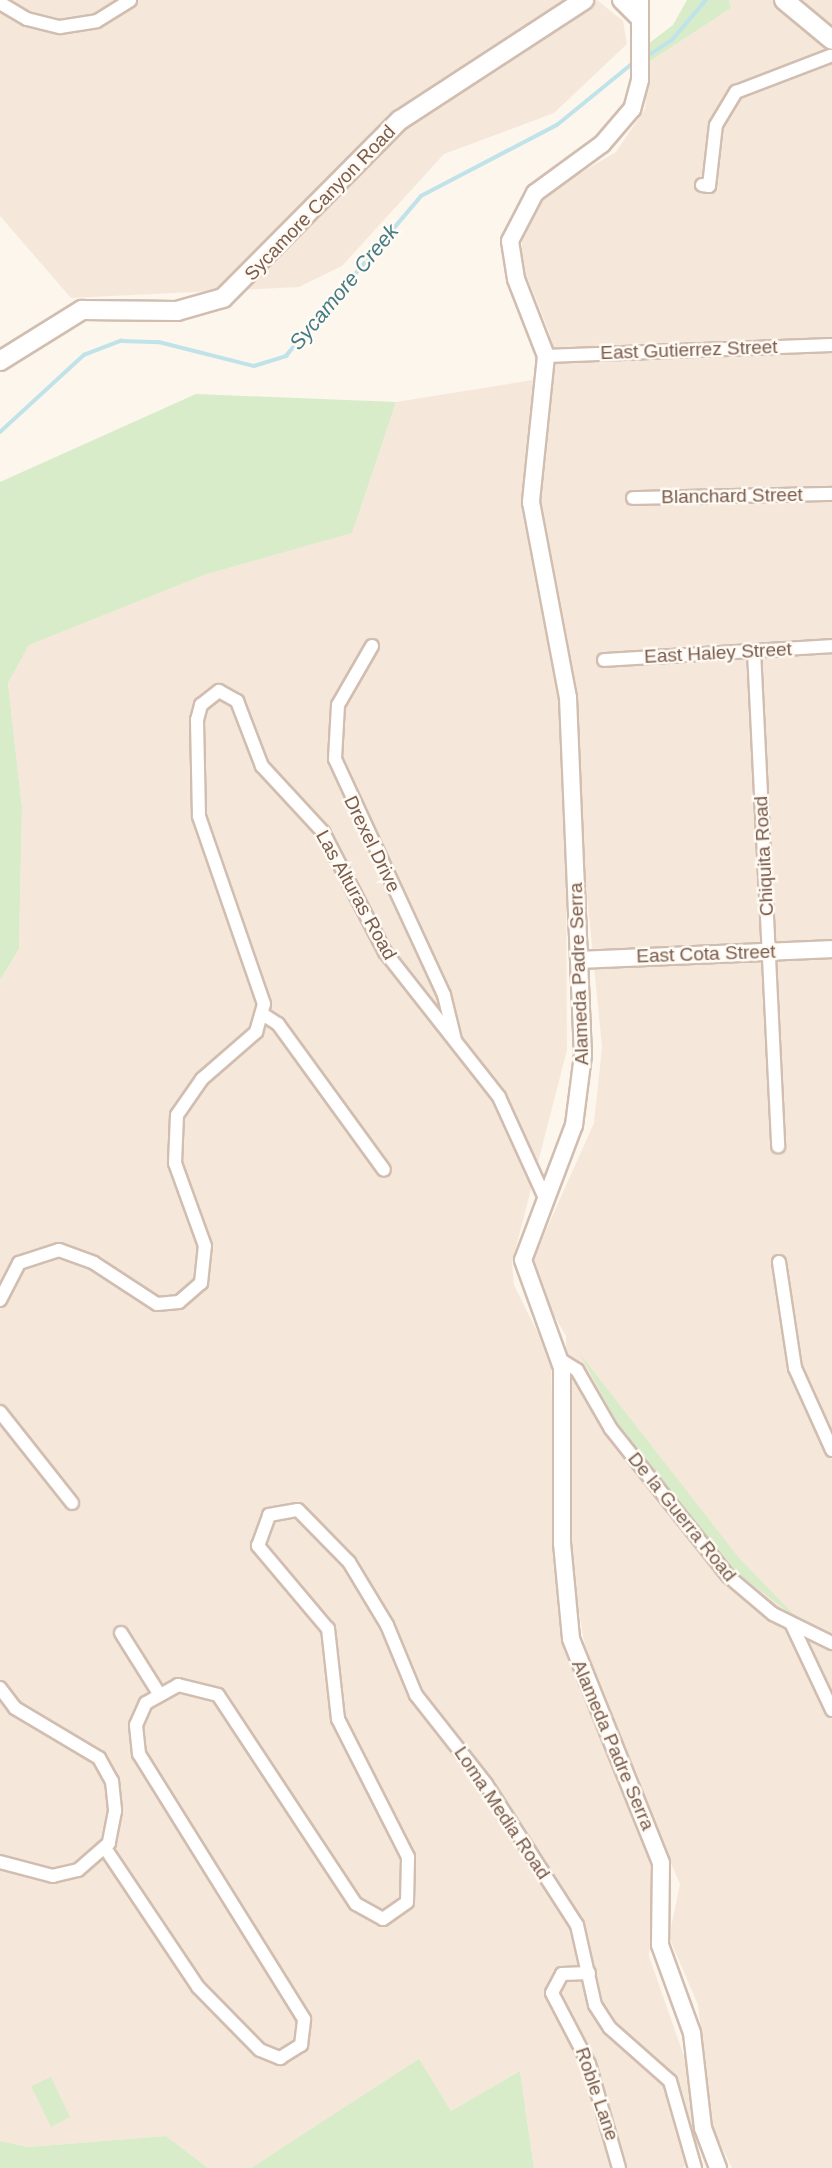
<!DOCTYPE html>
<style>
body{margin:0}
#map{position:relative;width:832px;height:2168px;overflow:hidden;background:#fdf6ec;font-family:Arial,sans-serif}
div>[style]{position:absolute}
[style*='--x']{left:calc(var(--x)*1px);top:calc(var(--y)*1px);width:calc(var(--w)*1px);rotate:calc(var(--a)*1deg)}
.residential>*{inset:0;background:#f5e8da}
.green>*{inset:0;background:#d8ecc9}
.stream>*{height:3.5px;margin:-1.75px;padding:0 1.75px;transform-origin:1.75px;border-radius:1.75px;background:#bfe3e8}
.roads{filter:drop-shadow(2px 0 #d1beb0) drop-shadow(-2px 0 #d1beb0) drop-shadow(0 2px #d1beb0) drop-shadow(0 -2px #d1beb0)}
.minor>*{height:12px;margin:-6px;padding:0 6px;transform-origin:6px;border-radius:6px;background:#fff}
.tertiary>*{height:16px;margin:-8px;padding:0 8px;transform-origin:8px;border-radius:8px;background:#fff}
.secondary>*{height:18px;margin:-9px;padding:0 9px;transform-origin:9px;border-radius:9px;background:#fff}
span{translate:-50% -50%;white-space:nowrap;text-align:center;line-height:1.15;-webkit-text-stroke:5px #fffaf3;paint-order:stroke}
.street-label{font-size:19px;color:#7a5c4d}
.water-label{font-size:21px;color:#437c86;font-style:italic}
</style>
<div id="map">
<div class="residential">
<div style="clip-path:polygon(0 0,597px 0,623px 21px,627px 44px,554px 113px,444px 154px,342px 266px,299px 287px,71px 298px,0 216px)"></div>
<div style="clip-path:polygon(729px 0,832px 0,832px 30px,793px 13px,816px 40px,832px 46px,832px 2168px,732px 2168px,712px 2127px,698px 2005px,669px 1937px,680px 1884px,596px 1691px,583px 1636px,569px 1548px,566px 1336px,541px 1293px,534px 1257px,594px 1123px,602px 1047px,565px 673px,567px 1050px,512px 1263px,514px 1285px,551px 1359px,555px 1537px,565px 1651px,655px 1871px,649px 1956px,685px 2059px,699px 2153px,682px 2168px,534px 2168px,520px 2071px,451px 2111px,419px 2060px,251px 2168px,208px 2168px,166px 2136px,28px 2147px,0 2141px,0 980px,19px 949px,22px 808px,8px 683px,29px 645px,204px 575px,351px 533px,396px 402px,545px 378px,550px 334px,521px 262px,523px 228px,548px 192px,616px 152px,645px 109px,649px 62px,731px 8px)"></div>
</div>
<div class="green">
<div style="clip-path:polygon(687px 0,729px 0,731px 8px,649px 62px,648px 44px,673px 25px)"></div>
<div style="clip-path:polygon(196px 394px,396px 402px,352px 533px,204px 575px,29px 645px,8px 683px,22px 808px,19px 949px,0 980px,0 482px)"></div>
<div style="clip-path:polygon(580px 1354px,739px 1558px,800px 1621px,733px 1570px,620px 1428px)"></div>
<div style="clip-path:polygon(419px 2059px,451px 2111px,520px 2071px,534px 2168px,251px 2168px)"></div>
<div style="clip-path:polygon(51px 2077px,70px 2117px,51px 2127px,31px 2086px)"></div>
<div style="clip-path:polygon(166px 2136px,208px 2168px,0 2168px,0 2141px,28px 2147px)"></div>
</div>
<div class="stream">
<div style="--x:651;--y:54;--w:25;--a:-34"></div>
<div style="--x:672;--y:40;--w:52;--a:-49.6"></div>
<div style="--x:0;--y:432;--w:114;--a:-42.5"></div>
<div style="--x:84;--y:355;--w:40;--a:-21"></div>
<div style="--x:121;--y:341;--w:38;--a:2"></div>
<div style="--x:159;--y:342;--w:98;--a:14.2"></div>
<div style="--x:254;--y:366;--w:34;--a:-17"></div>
<div style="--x:286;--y:356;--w:209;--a:-49.8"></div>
<div style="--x:421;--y:196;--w:153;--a:-27.6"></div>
<div style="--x:557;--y:125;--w:98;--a:-39.2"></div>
</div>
<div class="roads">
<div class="minor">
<div style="--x:0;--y:3;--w:31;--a:31"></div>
<div style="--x:27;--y:19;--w:34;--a:14"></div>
<div style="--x:60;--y:27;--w:37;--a:-9"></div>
<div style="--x:97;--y:21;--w:39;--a:-32"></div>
<div style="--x:702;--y:185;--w:7;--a:8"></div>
<div style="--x:709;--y:186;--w:61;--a:-83.5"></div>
<div style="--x:716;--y:125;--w:39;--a:-59"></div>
<div style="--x:736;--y:92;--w:101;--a:-21"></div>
<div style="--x:546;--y:356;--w:286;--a:-2.2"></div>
<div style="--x:633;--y:498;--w:199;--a:-1.2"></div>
<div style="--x:372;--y:646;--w:68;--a:120"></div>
<div style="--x:338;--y:705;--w:54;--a:93.2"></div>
<div style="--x:335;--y:759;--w:260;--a:65.2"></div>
<div style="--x:444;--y:995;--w:46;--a:76.3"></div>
<div style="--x:754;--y:651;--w:496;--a:87.2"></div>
<div style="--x:604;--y:660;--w:228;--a:-3.5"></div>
<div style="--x:264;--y:1015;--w:17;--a:33"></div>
<div style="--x:278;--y:1024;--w:180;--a:54"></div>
<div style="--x:779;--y:1262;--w:107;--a:81.4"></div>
<div style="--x:795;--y:1368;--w:90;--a:65.7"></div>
<div style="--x:0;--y:1300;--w:42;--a:-62.8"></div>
<div style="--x:19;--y:1263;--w:42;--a:-18"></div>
<div style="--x:59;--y:1250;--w:37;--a:20"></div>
<div style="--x:94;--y:1263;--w:75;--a:33.1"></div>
<div style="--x:157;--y:1304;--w:22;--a:-5"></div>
<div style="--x:179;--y:1302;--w:29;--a:-41"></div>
<div style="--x:201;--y:1283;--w:37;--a:-84"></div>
<div style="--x:205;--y:1246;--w:88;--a:-109.9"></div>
<div style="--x:175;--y:1163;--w:48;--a:-87.6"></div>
<div style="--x:177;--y:1115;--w:44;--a:-55.2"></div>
<div style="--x:202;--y:1079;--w:72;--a:-41"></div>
<div style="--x:256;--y:1032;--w:29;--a:-74"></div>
<div style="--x:264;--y:1004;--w:199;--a:-109.1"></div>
<div style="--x:199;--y:816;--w:96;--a:-91.2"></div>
<div style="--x:197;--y:720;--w:16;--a:-75"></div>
<div style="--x:201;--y:705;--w:23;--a:-38"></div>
<div style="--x:219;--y:691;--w:21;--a:29"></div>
<div style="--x:237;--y:701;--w:70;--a:69"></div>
<div style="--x:262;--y:766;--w:90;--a:47.3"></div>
<div style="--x:323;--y:832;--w:135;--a:62.7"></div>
<div style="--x:385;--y:952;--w:184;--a:51.8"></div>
<div style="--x:499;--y:1097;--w:111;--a:65.5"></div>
<div style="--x:561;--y:1360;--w:19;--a:32"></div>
<div style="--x:577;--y:1370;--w:68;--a:60"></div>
<div style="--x:611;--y:1429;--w:188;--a:51.5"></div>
<div style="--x:728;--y:1576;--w:59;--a:40.2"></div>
<div style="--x:773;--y:1614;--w:66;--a:26.2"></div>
<div style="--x:0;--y:1412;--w:116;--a:51.6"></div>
<div style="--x:792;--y:1625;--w:94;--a:64.8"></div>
<div style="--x:121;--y:1633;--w:70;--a:57.9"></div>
<div style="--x:0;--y:1688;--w:25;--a:53"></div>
<div style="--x:15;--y:1708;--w:98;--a:30.8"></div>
<div style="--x:99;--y:1758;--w:26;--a:61"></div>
<div style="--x:112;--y:1781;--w:30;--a:84"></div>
<div style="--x:115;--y:1811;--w:33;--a:101"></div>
<div style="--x:109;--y:1843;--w:41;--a:138.9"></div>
<div style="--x:78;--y:1870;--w:26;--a:167"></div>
<div style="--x:53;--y:1876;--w:55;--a:-165.2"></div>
<div style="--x:105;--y:1848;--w:167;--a:56.2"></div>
<div style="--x:198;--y:1987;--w:88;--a:45.5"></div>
<div style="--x:260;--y:2050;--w:22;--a:22"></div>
<div style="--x:280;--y:2058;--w:25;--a:-32"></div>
<div style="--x:301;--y:2045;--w:26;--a:-83"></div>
<div style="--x:304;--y:2019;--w:312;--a:-121.9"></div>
<div style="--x:139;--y:1754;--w:29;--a:-96"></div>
<div style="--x:136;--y:1725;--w:24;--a:-66"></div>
<div style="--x:146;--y:1703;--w:37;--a:-29"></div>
<div style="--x:178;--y:1685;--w:41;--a:14"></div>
<div style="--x:218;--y:1695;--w:250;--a:56.6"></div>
<div style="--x:356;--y:1904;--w:31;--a:29"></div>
<div style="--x:383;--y:1919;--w:29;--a:-35"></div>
<div style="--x:407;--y:1902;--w:45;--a:-88.7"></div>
<div style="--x:408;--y:1857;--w:155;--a:-116.9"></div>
<div style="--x:338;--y:1719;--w:91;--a:-96.3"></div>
<div style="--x:328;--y:1629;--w:109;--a:-130.1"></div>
<div style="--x:258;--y:1546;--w:33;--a:-70"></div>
<div style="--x:269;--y:1515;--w:29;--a:-10"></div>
<div style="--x:298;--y:1510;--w:73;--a:45.6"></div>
<div style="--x:349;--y:1562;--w:74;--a:58.9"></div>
<div style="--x:387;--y:1625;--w:76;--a:67.5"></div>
<div style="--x:416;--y:1695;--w:113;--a:51.8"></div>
<div style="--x:486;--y:1784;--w:168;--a:57.2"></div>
<div style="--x:577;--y:1925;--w:82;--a:77.3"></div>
<div style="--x:595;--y:2005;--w:27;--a:57"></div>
<div style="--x:610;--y:2028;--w:80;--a:41.5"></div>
<div style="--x:670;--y:2081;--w:91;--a:74"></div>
<div style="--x:589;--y:1973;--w:27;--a:178"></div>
<div style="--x:562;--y:1974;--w:21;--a:118"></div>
<div style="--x:552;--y:1993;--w:80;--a:62.5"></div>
<div style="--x:589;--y:2064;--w:108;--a:73.9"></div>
</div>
<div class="tertiary">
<div style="--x:621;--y:0;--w:24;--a:45"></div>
<div style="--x:640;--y:0;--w:80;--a:90"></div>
<div style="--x:640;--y:80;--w:30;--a:105"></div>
<div style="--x:632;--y:109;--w:46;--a:130.6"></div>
<div style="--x:602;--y:144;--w:83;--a:143.8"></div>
<div style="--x:535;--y:193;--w:54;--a:117.5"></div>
<div style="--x:510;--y:241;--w:38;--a:81"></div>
<div style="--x:516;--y:279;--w:83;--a:68.7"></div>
<div style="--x:546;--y:356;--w:147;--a:95.9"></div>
<div style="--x:531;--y:502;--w:199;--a:79.3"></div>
<div style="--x:568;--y:698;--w:357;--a:87.6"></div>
<div style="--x:583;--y:1055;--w:71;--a:97.3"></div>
<div style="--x:574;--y:1125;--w:144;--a:110.7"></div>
<div style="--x:523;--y:1260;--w:115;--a:70.1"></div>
<div style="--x:562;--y:1368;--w:175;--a:90"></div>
<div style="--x:562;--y:1543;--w:96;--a:84.6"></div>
<div style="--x:571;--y:1639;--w:241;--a:68.1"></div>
<div style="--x:661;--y:1863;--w:82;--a:90.7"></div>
<div style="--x:660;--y:1945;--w:94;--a:70"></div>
<div style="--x:692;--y:2033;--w:96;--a:83.4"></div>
<div style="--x:703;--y:2128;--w:43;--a:69.4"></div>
<div style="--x:580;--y:960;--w:252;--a:-2.5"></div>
</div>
<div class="secondary">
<div style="--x:784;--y:0;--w:62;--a:39.8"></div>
<div style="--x:0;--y:361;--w:97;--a:-31.9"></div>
<div style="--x:82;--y:310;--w:95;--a:0.6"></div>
<div style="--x:177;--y:311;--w:48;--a:-15.8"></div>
<div style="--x:223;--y:298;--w:251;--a:-45.2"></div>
<div style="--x:400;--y:120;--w:220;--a:-33.1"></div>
</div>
</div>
<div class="street-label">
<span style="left:320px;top:203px;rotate:-46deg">Sycamore Canyon Road</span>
<span style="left:689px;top:350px;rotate:-2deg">East Gutierrez Street</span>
<span style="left:732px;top:496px;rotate:-1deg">Blanchard Street</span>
<span style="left:718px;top:653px;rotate:-3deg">East Haley Street</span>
<span style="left:372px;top:844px;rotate:64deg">Drexel Drive</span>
<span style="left:764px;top:856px;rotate:-93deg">Chiquita Road</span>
<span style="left:356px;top:895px;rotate:61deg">Las Alturas Road</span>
<span style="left:706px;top:954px;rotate:-2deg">East Cota Street</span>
<span style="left:579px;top:974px;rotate:-92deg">Alameda Padre Serra</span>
<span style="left:682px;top:1517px;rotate:51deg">De la Guerra Road</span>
<span style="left:613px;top:1745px;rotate:67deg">Alameda Padre Serra</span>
<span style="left:502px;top:1813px;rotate:56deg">Loma Media Road</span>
<span style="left:597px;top:2094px;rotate:71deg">Roble Lane</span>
</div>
<div class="water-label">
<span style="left:344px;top:287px;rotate:-50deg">Sycamore Creek</span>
</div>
</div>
